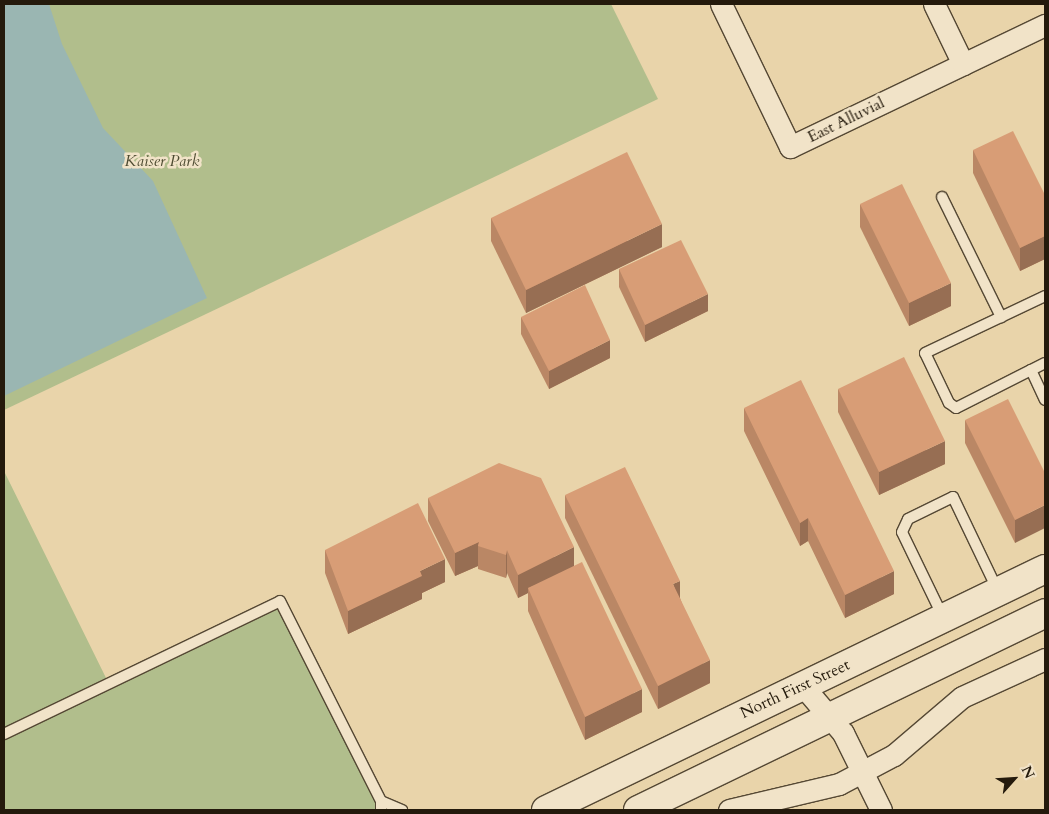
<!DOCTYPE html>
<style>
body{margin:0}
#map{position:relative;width:1049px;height:814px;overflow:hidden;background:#e9d4aa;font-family:Cardo,serif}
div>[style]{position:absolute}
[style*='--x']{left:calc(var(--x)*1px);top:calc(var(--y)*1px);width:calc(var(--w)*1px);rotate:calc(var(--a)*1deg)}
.green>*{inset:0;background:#b1be8c}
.water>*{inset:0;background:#9ab6b2}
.roads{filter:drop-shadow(1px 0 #554834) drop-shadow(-1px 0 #554834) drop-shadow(0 1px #554834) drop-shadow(0 -1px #554834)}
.service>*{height:10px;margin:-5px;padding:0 5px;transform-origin:5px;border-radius:5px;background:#f1e3c8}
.minor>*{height:21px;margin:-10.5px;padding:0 10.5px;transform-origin:10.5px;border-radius:10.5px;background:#f1e3c8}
.secondary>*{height:28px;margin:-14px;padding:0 14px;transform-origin:14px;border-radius:14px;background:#f1e3c8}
.wall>*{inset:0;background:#ba8765}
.shaded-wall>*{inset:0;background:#976e53}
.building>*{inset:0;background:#d89d76}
span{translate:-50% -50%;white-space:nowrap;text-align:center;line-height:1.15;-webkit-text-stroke:5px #f1e3c8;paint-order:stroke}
.street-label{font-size:16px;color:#241a0c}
.park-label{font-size:16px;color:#4e4b32;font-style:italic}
.frame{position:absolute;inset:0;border:5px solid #241a0c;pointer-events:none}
.north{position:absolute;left:989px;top:754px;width:50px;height:50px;-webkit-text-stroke:4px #f1e3c8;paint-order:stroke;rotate:64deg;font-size:14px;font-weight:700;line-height:20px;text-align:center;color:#241a0c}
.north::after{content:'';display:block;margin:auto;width:18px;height:22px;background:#241a0c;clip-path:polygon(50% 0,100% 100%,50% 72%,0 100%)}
</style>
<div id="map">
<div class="green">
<div style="clip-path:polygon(4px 4px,611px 4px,658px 99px,4px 410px)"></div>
<div style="clip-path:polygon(4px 471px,110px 686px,283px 603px,387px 810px,4px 810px)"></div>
</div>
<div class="water">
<div style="clip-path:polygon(4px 4px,49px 4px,62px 44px,103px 128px,153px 181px,207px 298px,4px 396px)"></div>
</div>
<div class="roads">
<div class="service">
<div style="--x:942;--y:197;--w:134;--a:63.8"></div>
<div style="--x:1045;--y:363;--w:16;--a:153"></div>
<div style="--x:1031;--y:370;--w:33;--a:65"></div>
<div style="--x:1031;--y:370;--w:84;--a:153.1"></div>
<div style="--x:956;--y:408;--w:9;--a:-144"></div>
<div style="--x:949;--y:403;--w:55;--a:-115.6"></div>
<div style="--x:925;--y:353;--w:133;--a:-25.4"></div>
<div style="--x:943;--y:617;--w:94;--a:-115.8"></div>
<div style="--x:902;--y:532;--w:14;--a:-65"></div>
<div style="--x:908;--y:519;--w:50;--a:-26.1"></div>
<div style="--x:953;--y:497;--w:104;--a:64.4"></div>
<div style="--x:4;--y:734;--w:306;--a:-25.7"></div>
<div style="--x:280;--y:601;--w:224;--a:63.2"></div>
<div style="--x:381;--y:810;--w:9;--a:-90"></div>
<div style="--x:381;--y:801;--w:23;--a:23"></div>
</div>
<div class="minor">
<div style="--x:721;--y:4;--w:159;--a:64.2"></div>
<div style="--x:790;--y:147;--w:283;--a:-25.6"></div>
<div style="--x:934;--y:4;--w:67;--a:64.2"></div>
<div style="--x:803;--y:686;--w:62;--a:49.6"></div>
<div style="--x:843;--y:733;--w:86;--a:63.7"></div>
<div style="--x:729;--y:810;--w:113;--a:-13.3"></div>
<div style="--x:839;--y:784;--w:62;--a:-27.8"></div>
<div style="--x:894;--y:755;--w:89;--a:-40.5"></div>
<div style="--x:962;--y:697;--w:91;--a:-24.6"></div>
</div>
<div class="secondary">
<div style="--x:546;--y:810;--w:554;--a:-25.78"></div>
<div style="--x:638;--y:810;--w:452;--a:-25.8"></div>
</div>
</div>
<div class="wall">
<div style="clip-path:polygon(973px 150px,1045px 195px,1045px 259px,1020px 271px,973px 173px)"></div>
<div style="clip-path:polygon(860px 204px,951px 306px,909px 326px,860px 227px)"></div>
<div style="clip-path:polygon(491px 218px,662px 247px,526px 313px,491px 241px)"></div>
<div style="clip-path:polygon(619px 269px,708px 311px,645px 342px,619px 287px)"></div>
<div style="clip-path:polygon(521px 317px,610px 358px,549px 389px,521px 334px)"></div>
<div style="clip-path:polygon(838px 389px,945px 464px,879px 495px,838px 412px)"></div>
<div style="clip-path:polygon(744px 408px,894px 594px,845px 618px,808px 541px,800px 546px,744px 431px)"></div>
<div style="clip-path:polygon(965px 420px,1045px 473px,1015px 543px,965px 443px)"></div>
<div style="clip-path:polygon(565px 495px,680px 598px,710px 683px,658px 709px,565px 518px)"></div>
<div style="clip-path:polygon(428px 498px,574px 566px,642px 712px,585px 740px,528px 611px,528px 593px,518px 598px,507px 573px,506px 578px,478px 569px,478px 566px,455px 576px,428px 521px)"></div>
<div style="clip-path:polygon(325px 550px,445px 582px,422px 593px,422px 599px,348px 634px,325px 573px)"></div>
</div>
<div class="shaded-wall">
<div style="clip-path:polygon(662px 224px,662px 247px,526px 313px,526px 290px)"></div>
<div style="clip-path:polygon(1045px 236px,1045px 259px,1020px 271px,1020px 248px)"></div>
<div style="clip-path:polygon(951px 283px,951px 306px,909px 326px,909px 303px)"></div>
<div style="clip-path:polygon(708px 294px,708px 311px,645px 342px,645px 325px)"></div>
<div style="clip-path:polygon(610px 340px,610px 358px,549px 389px,549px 371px)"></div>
<div style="clip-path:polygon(945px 441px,945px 464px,879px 495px,879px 472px)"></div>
<div style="clip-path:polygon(1045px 505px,1045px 528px,1015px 543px,1015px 520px)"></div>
<div style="clip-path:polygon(808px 518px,808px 541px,800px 546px,800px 523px)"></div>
<div style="clip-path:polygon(479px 542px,478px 546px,478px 566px,455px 576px,455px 553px)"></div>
<div style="clip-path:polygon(574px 547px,574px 570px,528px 588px,528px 593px,518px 598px,518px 575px)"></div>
<div style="clip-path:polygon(507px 550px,507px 573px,506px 578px,506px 555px)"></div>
<div style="clip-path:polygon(445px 559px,445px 582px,422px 593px,422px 599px,348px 634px,348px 611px,420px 571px)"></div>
<div style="clip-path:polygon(894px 571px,894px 594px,845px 618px,845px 595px)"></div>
<div style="clip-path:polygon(680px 581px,680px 604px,673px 584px)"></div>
<div style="clip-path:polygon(710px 660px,710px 683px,658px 709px,658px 686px)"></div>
<div style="clip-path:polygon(642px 689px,642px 712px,585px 740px,585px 717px)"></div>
</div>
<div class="building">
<div style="clip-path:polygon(1013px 131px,1045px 195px,1045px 236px,1020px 248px,973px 150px)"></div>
<div style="clip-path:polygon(627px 152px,662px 224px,526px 290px,491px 218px)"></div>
<div style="clip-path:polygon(902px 184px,951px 283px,909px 303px,860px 204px)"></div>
<div style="clip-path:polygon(681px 240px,708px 294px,645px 325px,619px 269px)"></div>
<div style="clip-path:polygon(585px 285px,610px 340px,549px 371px,521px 317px)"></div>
<div style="clip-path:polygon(904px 357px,945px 441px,879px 472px,838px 389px)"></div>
<div style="clip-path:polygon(801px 380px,894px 571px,845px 595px,808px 518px,800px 523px,744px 408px)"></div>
<div style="clip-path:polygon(1008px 399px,1045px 473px,1045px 505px,1015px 520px,965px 420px)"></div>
<div style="clip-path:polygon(499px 463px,541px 478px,574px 547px,518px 575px,507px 550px,506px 555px,478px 546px,479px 542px,455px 553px,428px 498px)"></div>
<div style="clip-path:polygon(625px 467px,680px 581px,673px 584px,710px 660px,658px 686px,565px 495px)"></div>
<div style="clip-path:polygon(418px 503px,445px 559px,420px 571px,422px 576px,348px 611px,325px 550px)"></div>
<div style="clip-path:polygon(582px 562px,642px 689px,585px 717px,528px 588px)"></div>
</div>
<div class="street-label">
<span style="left:846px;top:120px;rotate:-26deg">East Alluvial</span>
<span style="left:795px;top:689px;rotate:-25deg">North First Street</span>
</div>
<div class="park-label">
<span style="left:162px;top:161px">Kaiser Park</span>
</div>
<div class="frame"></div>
<div class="north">N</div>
</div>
